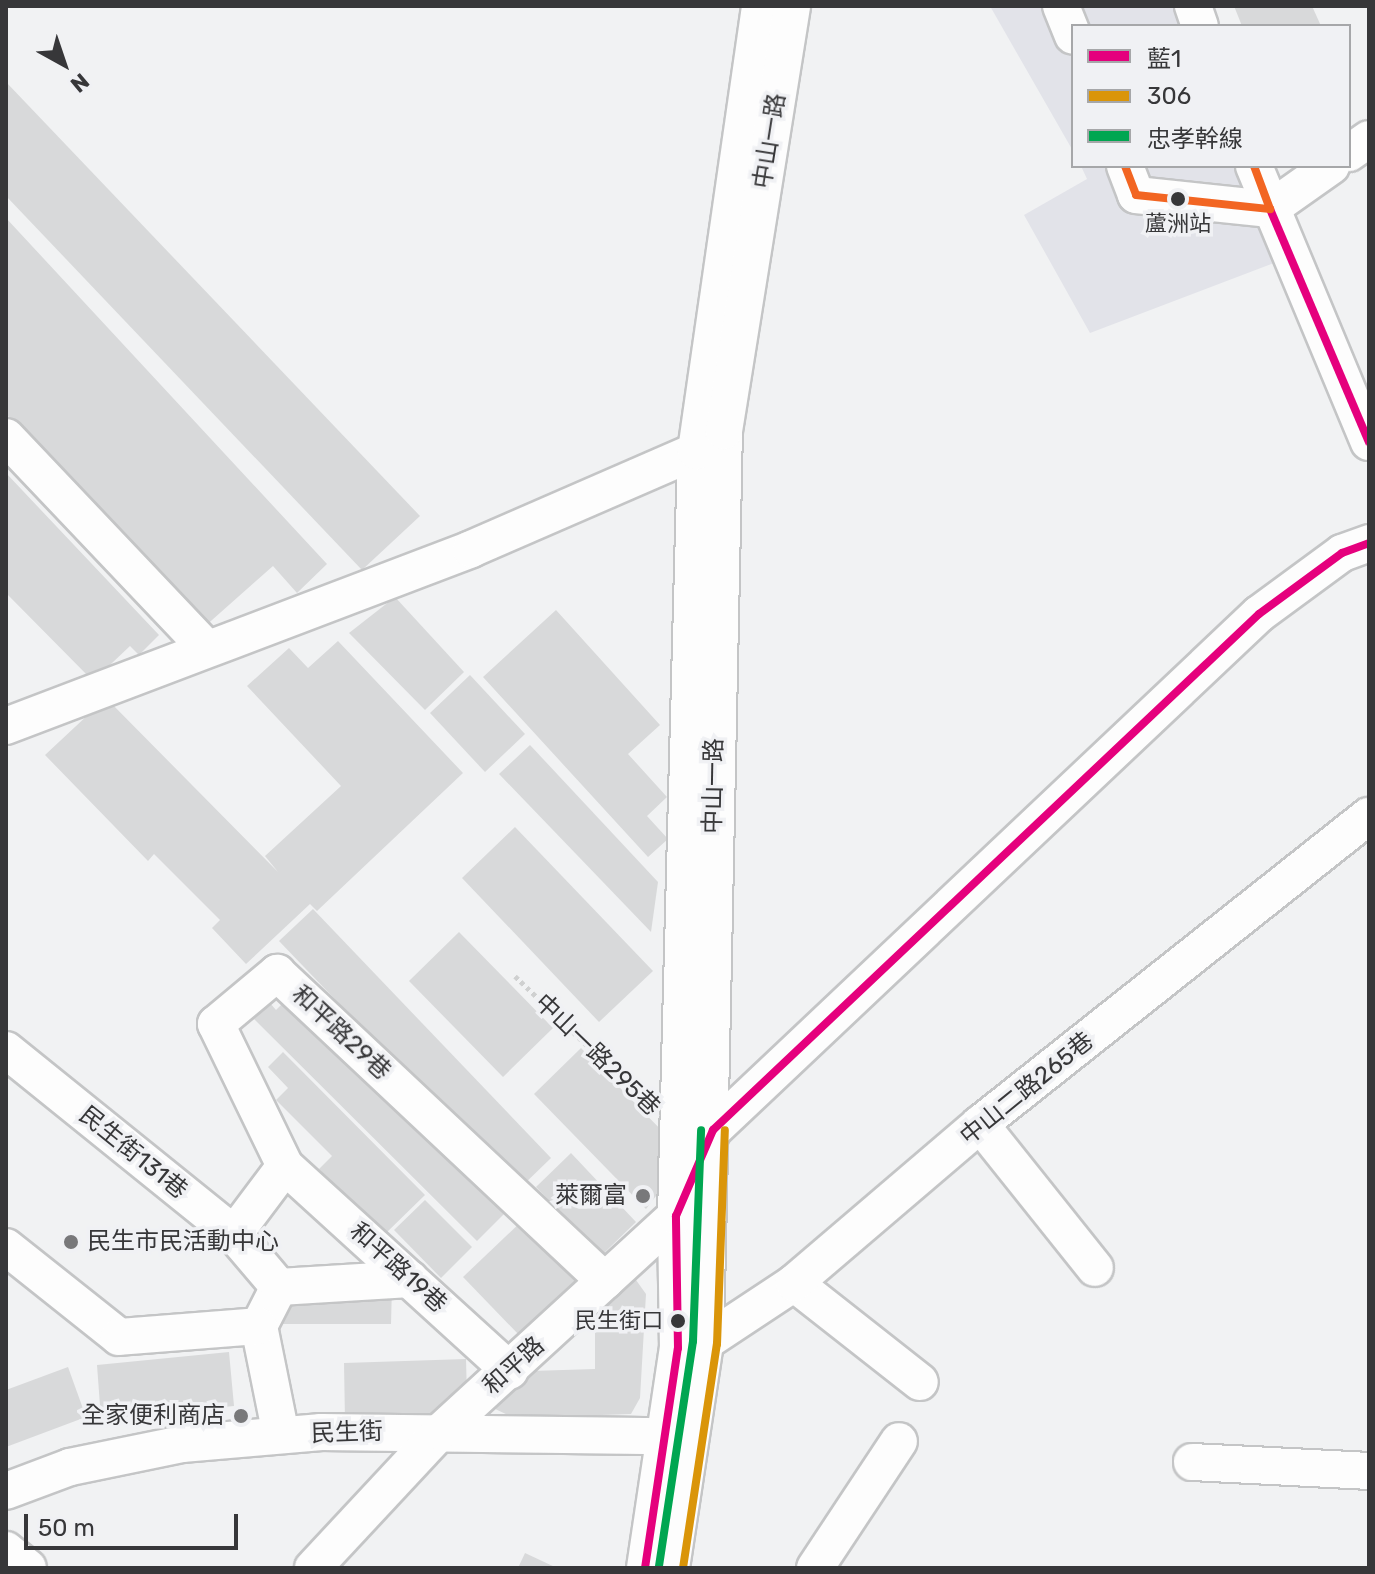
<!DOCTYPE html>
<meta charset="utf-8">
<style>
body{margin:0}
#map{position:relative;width:1375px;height:1574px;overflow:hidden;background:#f1f2f3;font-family:Rubik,"Noto Sans TC",sans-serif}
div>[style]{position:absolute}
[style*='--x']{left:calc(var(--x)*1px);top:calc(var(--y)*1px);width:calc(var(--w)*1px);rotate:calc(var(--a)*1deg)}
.built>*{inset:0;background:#e2e3e9}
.building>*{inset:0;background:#d8d9da}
.path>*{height:5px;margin-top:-2.5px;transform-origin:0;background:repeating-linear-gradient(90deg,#cfd0d0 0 4px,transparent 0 8px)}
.roads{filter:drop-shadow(2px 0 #c4c5c6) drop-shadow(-2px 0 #c4c5c6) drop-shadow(0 2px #c4c5c6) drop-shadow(0 -2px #c4c5c6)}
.minor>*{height:36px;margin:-18px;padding:0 18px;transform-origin:18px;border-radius:18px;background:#fdfdfd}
.bus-1>*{height:8px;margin:-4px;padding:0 4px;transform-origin:4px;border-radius:4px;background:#e5007d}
.bus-2>*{height:8px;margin:-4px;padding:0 4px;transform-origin:4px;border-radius:4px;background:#da9509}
.bus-3>*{height:8px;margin:-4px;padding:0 4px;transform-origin:4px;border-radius:4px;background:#00a651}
.bus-4>*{height:8px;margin:-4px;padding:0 4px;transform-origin:4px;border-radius:4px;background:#f26522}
.dots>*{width:22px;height:22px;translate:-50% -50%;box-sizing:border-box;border:4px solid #f0f1f4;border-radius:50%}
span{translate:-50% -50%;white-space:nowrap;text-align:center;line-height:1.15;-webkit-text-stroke:7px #f0f1f4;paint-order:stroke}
.bus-label{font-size:22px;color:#373739}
.right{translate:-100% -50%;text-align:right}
.street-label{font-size:24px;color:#373739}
.poi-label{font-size:24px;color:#373739}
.left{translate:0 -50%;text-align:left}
.frame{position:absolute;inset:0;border:8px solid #373739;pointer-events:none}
.legend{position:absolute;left:1071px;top:24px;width:280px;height:144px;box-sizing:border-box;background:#f0f1f4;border:2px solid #a6a7a9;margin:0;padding:10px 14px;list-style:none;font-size:24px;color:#373739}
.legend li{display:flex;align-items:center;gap:16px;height:40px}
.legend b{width:40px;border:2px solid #a6a7a9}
.north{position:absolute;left:24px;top:24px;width:80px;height:80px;-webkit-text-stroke:6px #f0f1f4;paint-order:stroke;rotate:140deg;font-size:22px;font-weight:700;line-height:32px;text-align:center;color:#373739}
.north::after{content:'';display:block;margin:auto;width:28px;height:36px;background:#373739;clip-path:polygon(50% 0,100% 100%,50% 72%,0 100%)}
.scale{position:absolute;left:24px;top:1514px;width:214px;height:36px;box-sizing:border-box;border:4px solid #373739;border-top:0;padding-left:10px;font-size:24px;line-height:28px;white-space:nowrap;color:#373739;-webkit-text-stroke:6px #f0f1f4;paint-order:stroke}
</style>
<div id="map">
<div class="built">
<div style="clip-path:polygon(990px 6px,1173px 6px,1182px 26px,1073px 26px,1073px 151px)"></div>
<div style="clip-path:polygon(1081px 166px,1241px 166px,1279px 261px,1090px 333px,1024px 215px,1087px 179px)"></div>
</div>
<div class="building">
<div style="clip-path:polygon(1234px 6px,1312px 6px,1321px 26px,1242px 26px)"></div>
<div style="clip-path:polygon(6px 82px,420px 516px,362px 570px,6px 196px)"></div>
<div style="clip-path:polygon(6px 218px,327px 564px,297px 593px,273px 566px,203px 628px,6px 414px)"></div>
<div style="clip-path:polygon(6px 473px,159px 635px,139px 655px,130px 646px,93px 681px,6px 593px)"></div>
<div style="clip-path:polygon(395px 597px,464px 672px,425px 710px,349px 633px)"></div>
<div style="clip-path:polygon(556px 610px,660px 725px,628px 754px,667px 797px,647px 816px,668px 839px,648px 857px,483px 677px)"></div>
<div style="clip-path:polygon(338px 641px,463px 773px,317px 911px,310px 904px,246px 964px,212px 928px,220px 920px,154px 854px,148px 861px,45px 755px,106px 698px,278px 872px,265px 856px,341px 786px,247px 686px,289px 648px,308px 668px)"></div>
<div style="clip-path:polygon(470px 675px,525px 734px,485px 772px,430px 713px)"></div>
<div style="clip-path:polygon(530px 745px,658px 882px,651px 932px,499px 774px)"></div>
<div style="clip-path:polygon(515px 827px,653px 971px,599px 1022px,462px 878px)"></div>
<div style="clip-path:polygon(313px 909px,551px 1158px,518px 1190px,279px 941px)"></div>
<div style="clip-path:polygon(459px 932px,553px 1028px,503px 1077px,409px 981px)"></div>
<div style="clip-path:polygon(293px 993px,510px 1208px,477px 1241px,254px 1019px,270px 1003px,276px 1010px)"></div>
<div style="clip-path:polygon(581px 1048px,670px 1139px,666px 1183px,646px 1209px,534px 1094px)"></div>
<div style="clip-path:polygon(283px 1052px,425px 1195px,384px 1235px,319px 1169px,332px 1156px,276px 1100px,288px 1088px,268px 1067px)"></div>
<div style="clip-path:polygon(571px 1153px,636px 1222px,602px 1255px,536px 1187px)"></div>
<div style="clip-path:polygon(425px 1200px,472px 1247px,441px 1278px,394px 1230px)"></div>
<div style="clip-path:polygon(523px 1220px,579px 1278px,520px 1336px,463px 1277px)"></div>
<div style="clip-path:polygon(636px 1280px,646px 1294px,640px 1398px,631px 1414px,514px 1418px,491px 1407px,531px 1371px,595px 1369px,595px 1307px)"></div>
<div style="clip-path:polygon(272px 1285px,392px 1286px,391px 1324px,272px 1324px)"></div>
<div style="clip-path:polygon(229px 1352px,234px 1406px,101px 1419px,97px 1365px)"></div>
<div style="clip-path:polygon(466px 1359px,467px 1397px,444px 1418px,345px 1421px,344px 1363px)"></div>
<div style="clip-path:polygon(68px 1367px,86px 1417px,6px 1447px,6px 1390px)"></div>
<div style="clip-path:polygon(525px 1553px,557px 1568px,518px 1568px)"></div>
</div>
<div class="path">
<div style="--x:515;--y:976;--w:183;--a:43.9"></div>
</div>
<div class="roads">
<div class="minor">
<div style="--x:1061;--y:6;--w:32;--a:68"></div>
<div style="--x:1193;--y:6;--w:21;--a:71"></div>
<div style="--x:1349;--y:153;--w:24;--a:-35"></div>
<div style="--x:1125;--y:166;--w:31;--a:69"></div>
<div style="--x:1136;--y:195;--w:135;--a:6"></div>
<div style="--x:1254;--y:166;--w:299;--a:67.4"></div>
<div style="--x:1270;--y:209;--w:75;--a:-35.2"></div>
<div style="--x:6;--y:437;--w:292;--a:46.5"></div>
<div style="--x:6;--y:726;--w:498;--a:-20.8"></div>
<div style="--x:471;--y:549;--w:245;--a:-23.5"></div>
<div style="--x:6;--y:1050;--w:293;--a:38.9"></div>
<div style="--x:234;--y:1234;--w:70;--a:49.7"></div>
<div style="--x:279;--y:1287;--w:44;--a:117.1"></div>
<div style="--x:259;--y:1326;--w:111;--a:78.6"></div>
<div style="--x:980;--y:1124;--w:184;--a:51.4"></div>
<div style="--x:707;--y:1144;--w:15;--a:-67"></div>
<div style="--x:713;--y:1130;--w:751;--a:-43.38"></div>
<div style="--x:1259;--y:614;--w:103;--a:-36.3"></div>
<div style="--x:1342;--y:553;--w:29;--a:-20"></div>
<div style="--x:285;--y:1166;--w:304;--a:42.3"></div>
<div style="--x:234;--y:1234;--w:85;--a:-53.1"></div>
<div style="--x:285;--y:1166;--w:158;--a:-115.9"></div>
<div style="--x:216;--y:1024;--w:80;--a:-39.9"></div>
<div style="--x:277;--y:973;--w:450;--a:43.2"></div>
<div style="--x:6;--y:1247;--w:144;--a:38.5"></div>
<div style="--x:119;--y:1337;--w:140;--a:-4.5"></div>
<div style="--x:794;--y:1283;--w:160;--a:38.2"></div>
<div style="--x:279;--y:1287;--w:131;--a:-3.5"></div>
<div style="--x:686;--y:1346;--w:19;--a:-12"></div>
<div style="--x:705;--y:1342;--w:107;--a:-33.5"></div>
<div style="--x:794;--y:1283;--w:245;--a:-40.5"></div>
<div style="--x:980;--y:1124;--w:496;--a:-38.4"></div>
<div style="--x:1192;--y:1462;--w:177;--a:2.9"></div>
<div style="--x:6;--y:1491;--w:68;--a:-20.6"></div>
<div style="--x:70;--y:1467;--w:114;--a:-11.6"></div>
<div style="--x:182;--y:1444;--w:140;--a:-4.9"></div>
<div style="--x:321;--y:1432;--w:344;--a:0.7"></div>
<div style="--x:665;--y:1436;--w:24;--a:19"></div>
<div style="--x:6;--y:1550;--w:28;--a:39"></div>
<div style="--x:313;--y:1568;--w:186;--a:-47"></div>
<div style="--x:440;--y:1432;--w:320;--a:-42.5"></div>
<div style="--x:676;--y:1216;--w:15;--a:-67"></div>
<div style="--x:645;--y:1568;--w:222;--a:-81.5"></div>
<div style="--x:678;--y:1348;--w:132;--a:-90.9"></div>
<div style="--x:676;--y:1216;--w:765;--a:-88.5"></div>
<div style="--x:696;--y:451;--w:450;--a:-81.8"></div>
<div style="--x:671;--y:1568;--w:229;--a:-81.4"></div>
<div style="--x:705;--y:1342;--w:911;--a:-88.81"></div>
<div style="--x:724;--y:431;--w:430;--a:-80.9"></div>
<div style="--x:815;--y:1568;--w:152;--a:-56.5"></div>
</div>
</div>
<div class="bus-1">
<div style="--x:1270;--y:209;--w:253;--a:67"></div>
<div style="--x:645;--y:1568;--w:222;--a:-81.5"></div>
<div style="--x:678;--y:1348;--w:132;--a:-90.9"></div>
<div style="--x:676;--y:1216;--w:94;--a:-66.7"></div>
<div style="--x:713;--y:1130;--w:751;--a:-43.38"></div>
<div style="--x:1259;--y:614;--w:103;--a:-36.3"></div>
<div style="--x:1342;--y:553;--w:29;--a:-20"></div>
</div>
<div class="bus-2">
<div style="--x:683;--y:1568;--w:227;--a:-81.4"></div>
<div style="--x:717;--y:1344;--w:214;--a:-87.9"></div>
</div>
<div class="bus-3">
<div style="--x:659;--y:1566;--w:228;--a:-81.4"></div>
<div style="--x:693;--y:1341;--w:211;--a:-87.8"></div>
</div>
<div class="bus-4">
<div style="--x:1125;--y:166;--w:31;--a:69"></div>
<div style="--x:1136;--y:195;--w:135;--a:6"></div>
<div style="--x:1270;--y:209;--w:46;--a:-110.4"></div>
</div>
<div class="dots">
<div style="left:1178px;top:199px;background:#373739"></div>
<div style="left:643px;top:1196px;background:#78787a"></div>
<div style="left:71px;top:1242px;background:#78787a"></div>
<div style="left:678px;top:1321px;background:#373739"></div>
<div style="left:241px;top:1416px;background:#78787a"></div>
</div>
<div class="bus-label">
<span style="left:1178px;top:224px">蘆洲站</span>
<span class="right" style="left:663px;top:1321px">民生街口</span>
</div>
<div class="street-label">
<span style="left:770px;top:141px;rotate:-81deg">中山一路</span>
<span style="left:714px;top:786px;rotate:-89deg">中山一路</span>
<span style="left:341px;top:1033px;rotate:43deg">和平路29巷</span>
<span style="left:597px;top:1055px;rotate:44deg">中山一路295巷</span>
<span style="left:1027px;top:1089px;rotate:-39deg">中山二路265巷</span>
<span style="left:133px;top:1153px;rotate:39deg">民生街131巷</span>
<span style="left:398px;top:1268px;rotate:42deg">和平路19巷</span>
<span style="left:514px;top:1366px;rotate:-42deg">和平路</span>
<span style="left:347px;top:1433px;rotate:-2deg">民生街</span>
</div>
<div class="poi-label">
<span class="right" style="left:627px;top:1196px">萊爾富</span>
<span class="left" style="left:87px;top:1242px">民生市民活動中心</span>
<span class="right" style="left:225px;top:1416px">全家便利商店</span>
</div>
<div class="frame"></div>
<ul class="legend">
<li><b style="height:10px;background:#e5007d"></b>藍1</li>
<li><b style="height:10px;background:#da9509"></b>306</li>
<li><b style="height:10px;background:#00a651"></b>忠孝幹線</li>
</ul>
<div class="north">N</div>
<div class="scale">50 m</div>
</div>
